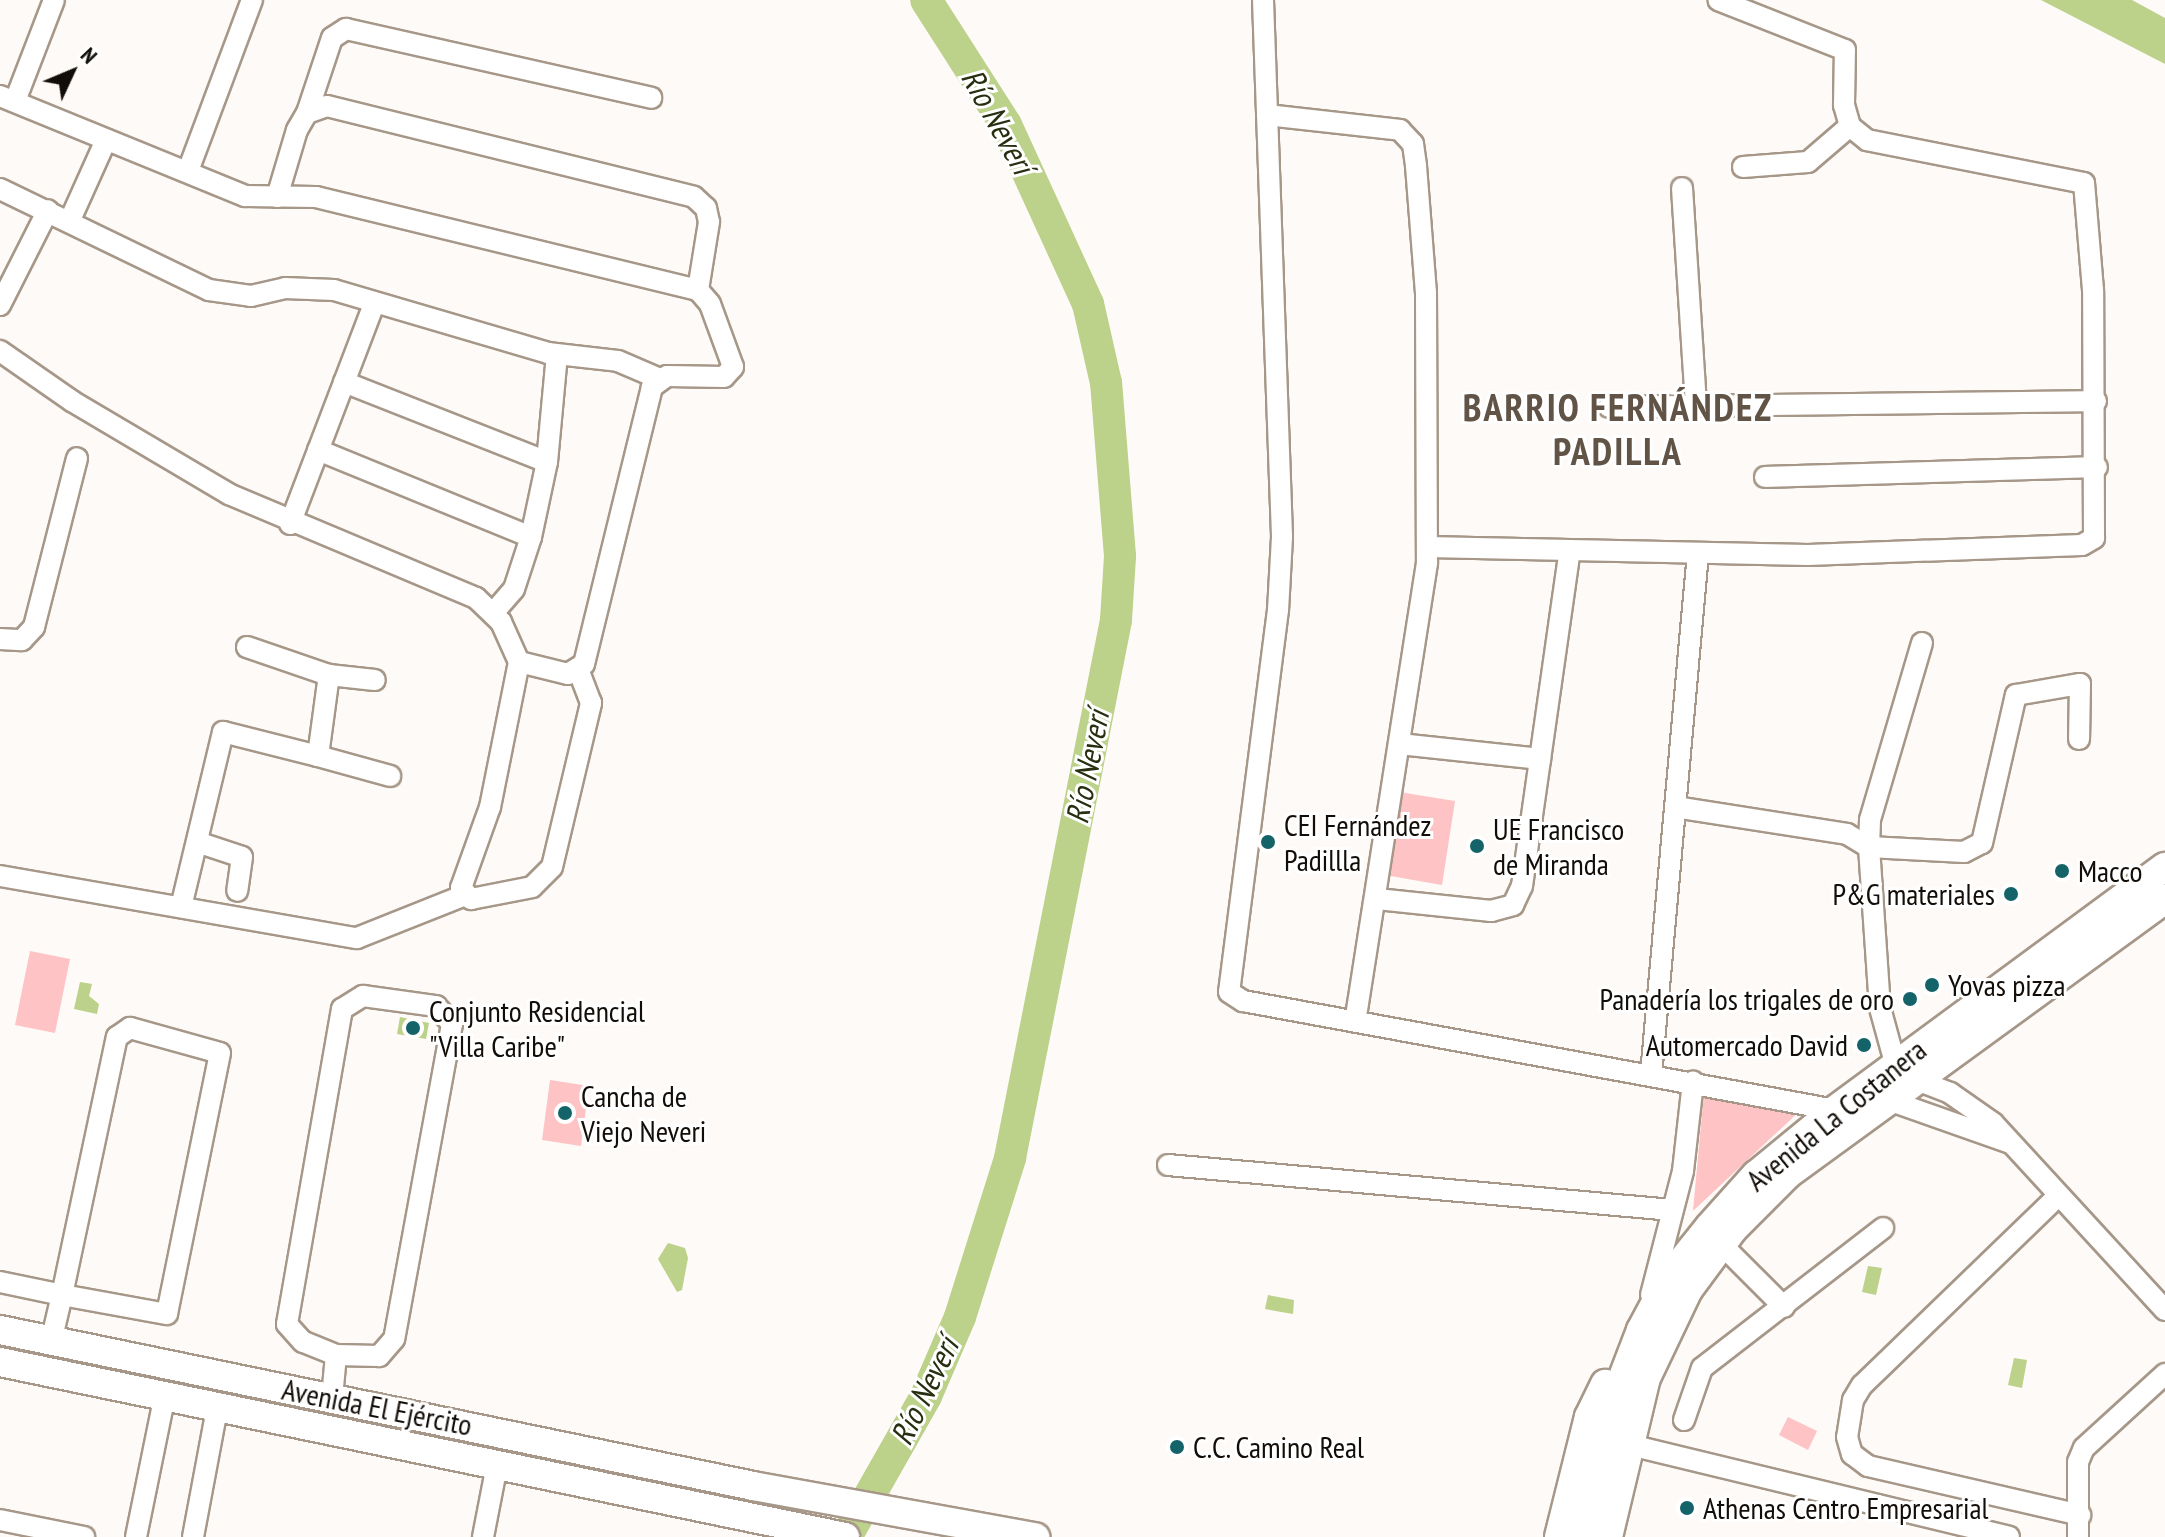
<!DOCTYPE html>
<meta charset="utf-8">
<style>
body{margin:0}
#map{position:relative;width:2165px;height:1537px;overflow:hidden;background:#fdfaf7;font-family:"PT Sans Narrow",sans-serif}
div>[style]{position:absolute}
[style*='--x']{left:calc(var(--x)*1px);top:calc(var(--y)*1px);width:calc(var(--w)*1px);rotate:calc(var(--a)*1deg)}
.green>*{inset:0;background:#fec3c5}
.water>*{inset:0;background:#bcd189}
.river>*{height:32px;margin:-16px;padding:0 16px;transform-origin:16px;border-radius:16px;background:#bcd189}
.roads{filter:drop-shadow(2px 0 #a69788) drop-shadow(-2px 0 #a69788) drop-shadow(0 2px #a69788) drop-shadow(0 -2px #a69788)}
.street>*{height:20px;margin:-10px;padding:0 10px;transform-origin:10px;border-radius:10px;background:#fff}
.secondary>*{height:28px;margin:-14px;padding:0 14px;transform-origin:14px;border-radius:14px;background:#fff}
.dots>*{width:22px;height:22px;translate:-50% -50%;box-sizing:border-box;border:4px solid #fff;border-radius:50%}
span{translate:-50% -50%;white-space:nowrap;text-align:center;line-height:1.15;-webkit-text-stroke:6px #fff;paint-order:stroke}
.poi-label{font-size:30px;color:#120d08}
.left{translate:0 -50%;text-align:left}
.right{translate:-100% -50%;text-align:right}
.street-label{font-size:30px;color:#120d08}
.water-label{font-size:32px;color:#272f10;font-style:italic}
.district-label{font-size:38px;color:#615446;font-weight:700;letter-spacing:2px}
.north{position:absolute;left:32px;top:32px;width:80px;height:80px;-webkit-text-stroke:6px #fff;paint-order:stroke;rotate:46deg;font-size:22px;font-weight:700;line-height:32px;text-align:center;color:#120d08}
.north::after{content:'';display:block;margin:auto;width:28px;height:36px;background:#120d08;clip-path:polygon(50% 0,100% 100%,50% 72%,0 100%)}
</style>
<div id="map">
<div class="green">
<div style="clip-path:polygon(1399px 792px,1455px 801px,1442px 885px,1385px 875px)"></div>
<div style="clip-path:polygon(30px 951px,70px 959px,55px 1033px,15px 1025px)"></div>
<div style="clip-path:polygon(550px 1080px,589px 1086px,581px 1146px,542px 1140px)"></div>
<div style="clip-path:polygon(1704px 1092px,1802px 1109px,1693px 1211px)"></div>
<div style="clip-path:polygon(1788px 1417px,1817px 1431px,1808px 1450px,1779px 1435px)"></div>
</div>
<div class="water">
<div style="clip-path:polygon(2041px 0,2132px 0,2165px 18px,2165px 64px)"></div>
<div style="clip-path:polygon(80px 982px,92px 984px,89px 996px,99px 1004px,97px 1014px,74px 1009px)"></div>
<div style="clip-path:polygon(400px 1017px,429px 1023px,426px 1039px,397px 1034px)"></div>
<div style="clip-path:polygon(668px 1243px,685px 1248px,688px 1258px,682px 1290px,677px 1292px,658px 1259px)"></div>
<div style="clip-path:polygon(1868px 1266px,1882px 1268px,1876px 1295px,1862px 1292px)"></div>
<div style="clip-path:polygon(1268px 1295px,1294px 1300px,1293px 1314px,1265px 1309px)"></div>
<div style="clip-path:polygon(2014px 1358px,2027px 1360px,2022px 1388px,2008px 1385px)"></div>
</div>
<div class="river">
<div style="--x:846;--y:1537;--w:162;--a:-60.4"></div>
<div style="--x:926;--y:1396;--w:86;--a:-66.7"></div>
<div style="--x:960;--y:1317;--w:167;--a:-72.5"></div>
<div style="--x:1010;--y:1158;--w:548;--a:-78.85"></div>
<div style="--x:1116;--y:620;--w:64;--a:-86.4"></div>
<div style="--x:1120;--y:556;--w:174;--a:-94.6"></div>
<div style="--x:1106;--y:383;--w:81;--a:-102.8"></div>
<div style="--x:1088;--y:304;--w:197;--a:-114.6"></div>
<div style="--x:1006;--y:125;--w:148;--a:-122.6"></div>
</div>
<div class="roads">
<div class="street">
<div style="--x:1263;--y:0;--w:537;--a:87.97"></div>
<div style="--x:1282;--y:537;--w:73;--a:93.1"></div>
<div style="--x:1278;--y:610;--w:385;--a:97.3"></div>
<div style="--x:1229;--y:992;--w:17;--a:33"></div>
<div style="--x:1243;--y:1001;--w:602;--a:10.43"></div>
<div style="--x:0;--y:96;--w:265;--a:22.2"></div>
<div style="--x:245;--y:196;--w:71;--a:0.8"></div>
<div style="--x:316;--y:197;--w:393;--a:13.7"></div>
<div style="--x:698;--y:290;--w:18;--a:49"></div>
<div style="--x:710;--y:304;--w:67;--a:69.9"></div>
<div style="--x:733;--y:367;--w:13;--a:132"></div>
<div style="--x:724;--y:377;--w:57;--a:-179"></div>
<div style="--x:667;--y:376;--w:19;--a:144"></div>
<div style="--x:652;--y:387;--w:285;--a:103.8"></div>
<div style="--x:584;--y:664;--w:19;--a:148"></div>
<div style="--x:568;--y:674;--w:50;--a:-166.2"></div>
<div style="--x:519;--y:662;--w:44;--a:-114.2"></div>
<div style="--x:501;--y:622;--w:35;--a:-136"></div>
<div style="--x:476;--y:598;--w:268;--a:-157.2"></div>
<div style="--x:229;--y:494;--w:182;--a:-149.4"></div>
<div style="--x:72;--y:401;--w:88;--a:-145.2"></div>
<div style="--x:15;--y:101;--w:108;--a:-68.9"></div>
<div style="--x:307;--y:113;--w:79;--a:-71.6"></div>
<div style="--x:332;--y:38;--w:17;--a:-33"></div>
<div style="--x:346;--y:29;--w:313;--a:12.7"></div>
<div style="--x:1267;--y:115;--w:134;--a:6.4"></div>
<div style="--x:1400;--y:130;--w:19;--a:47"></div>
<div style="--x:1413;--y:144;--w:22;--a:82"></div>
<div style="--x:1416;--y:166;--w:126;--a:85.5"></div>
<div style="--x:1426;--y:292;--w:271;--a:89.8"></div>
<div style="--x:1427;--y:563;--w:464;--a:98.9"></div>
<div style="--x:1743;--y:167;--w:65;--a:-4.4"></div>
<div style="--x:1808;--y:162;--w:55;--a:-40.6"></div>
<div style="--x:188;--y:171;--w:183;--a:-69.5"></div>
<div style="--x:1682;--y:188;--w:218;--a:86.3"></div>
<div style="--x:0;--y:189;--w:232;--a:25.8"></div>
<div style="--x:209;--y:290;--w:42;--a:8.1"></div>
<div style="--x:251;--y:296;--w:35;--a:-13"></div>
<div style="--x:285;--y:288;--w:49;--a:2.3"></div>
<div style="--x:334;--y:290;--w:223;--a:16.4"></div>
<div style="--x:548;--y:353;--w:70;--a:6.5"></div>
<div style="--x:618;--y:361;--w:46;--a:23.2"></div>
<div style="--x:277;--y:197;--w:70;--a:-73.4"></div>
<div style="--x:297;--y:130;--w:20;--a:-60"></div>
<div style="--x:307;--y:113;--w:21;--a:-19"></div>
<div style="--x:327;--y:106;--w:378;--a:13.9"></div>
<div style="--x:694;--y:197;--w:16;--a:43"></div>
<div style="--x:706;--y:208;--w:14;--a:78"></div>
<div style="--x:709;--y:222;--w:69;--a:99.2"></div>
<div style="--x:70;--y:220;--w:88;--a:-65.8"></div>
<div style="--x:0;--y:305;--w:106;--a:-63.2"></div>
<div style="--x:344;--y:382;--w:218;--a:21.5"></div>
<div style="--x:1609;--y:407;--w:487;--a:-0.7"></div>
<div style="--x:318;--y:450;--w:230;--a:22.2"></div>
<div style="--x:1765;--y:477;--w:332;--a:-1.7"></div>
<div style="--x:290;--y:524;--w:235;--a:-69.1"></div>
<div style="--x:1427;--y:547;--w:381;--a:1.2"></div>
<div style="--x:1808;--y:555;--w:274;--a:-2.1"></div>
<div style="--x:2082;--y:545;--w:14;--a:-30"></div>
<div style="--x:2094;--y:538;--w:248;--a:-90.2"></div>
<div style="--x:2093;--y:290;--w:107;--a:-94.8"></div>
<div style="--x:2084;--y:183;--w:221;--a:-168.8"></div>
<div style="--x:1867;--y:140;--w:22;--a:-141"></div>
<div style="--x:1850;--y:126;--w:22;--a:-106"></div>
<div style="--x:1844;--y:105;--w:55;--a:-89"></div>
<div style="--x:1845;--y:50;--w:136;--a:-158.5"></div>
<div style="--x:494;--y:612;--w:30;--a:-49"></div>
<div style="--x:514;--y:589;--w:55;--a:-71.9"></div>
<div style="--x:531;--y:537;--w:77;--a:-78"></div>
<div style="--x:547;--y:462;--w:108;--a:-84.7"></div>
<div style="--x:0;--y:639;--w:22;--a:3"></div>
<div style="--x:22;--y:640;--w:18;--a:-47"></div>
<div style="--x:34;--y:627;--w:174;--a:-75.7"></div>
<div style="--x:1922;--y:643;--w:184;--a:106.4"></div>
<div style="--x:1870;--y:820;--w:27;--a:92"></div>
<div style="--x:1869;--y:847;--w:95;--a:3"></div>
<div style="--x:1964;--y:852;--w:20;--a:-27"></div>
<div style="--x:1982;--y:843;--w:152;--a:-77.1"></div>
<div style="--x:2016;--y:695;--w:65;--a:-9.8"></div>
<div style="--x:2080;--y:684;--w:55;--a:91"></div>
<div style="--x:247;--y:647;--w:87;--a:18.9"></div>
<div style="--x:329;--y:675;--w:46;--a:6.2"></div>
<div style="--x:519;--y:662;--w:148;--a:101.3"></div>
<div style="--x:490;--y:807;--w:86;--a:109.7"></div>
<div style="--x:461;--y:888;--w:15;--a:48"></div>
<div style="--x:471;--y:899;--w:62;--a:-11.1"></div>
<div style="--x:532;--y:887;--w:28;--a:-45"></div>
<div style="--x:552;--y:867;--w:169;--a:-76.6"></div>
<div style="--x:591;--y:703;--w:33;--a:-111"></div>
<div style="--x:1400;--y:744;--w:141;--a:6.1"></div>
<div style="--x:318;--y:756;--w:75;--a:15.5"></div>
<div style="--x:1675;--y:807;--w:174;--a:8.9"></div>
<div style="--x:1847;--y:834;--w:26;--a:31"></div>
<div style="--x:1869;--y:847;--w:161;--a:86.1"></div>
<div style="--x:1880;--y:1008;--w:57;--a:74.7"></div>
<div style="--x:1895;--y:1063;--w:25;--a:40"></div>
<div style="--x:1914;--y:1079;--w:39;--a:21"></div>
<div style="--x:1950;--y:1093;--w:52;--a:34.9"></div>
<div style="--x:1993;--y:1123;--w:254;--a:47.4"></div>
<div style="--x:197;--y:842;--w:47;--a:18.4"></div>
<div style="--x:242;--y:857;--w:34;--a:98"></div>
<div style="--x:0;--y:876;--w:362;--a:9.9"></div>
<div style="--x:357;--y:938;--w:116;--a:-21.7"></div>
<div style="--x:1377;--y:899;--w:115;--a:6"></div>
<div style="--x:1491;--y:911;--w:23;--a:-15"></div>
<div style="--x:1513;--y:905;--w:21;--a:-65"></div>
<div style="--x:1522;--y:886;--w:339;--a:-81.9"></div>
<div style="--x:181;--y:907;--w:180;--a:-76.5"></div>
<div style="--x:223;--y:732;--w:98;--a:14.2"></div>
<div style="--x:318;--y:756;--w:82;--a:-82.3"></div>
<div style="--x:363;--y:996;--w:74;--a:7.8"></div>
<div style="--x:436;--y:1006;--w:24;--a:48"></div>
<div style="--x:452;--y:1024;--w:320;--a:100.4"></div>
<div style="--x:394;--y:1339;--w:23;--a:131"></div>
<div style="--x:379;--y:1356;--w:43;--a:-178.7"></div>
<div style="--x:336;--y:1355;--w:35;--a:-158"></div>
<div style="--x:303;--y:1342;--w:24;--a:-132"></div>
<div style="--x:287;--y:1324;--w:320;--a:-80.1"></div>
<div style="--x:342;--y:1009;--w:25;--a:-32"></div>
<div style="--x:130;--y:1028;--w:93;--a:15.5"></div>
<div style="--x:220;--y:1053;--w:266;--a:101.5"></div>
<div style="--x:167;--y:1314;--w:107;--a:-169.7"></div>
<div style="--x:62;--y:1295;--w:264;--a:-78"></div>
<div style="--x:117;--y:1037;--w:16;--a:-35"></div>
<div style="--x:1651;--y:1075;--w:524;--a:-84.86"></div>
<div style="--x:1888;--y:1100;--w:129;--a:19.4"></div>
<div style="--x:1168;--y:1165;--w:506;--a:5.1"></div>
<div style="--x:2058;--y:1196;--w:272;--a:136"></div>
<div style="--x:1862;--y:1385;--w:17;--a:121"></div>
<div style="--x:1853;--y:1400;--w:37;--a:99"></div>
<div style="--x:1847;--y:1437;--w:18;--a:74"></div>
<div style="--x:1852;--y:1454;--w:20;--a:37"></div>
<div style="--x:1868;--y:1466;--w:218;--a:13"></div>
<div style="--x:1721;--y:1244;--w:89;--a:45"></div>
<div style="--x:0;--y:1282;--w:63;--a:11.8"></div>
<div style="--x:62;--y:1295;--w:48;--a:103.2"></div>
<div style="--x:1651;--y:1295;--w:128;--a:-75.5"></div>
<div style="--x:1683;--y:1171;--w:90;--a:-83.6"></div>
<div style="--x:332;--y:1398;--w:43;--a:-84.7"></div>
<div style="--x:1684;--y:1420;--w:55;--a:-70.9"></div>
<div style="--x:1702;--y:1368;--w:229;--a:-37.7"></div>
<div style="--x:1626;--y:1444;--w:394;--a:13.6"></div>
<div style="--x:0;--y:1520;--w:86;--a:11.4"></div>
<div style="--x:136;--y:1537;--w:146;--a:-78.5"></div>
<div style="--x:193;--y:1537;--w:135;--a:-79.4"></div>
<div style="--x:483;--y:1537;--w:73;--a:-79"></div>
<div style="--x:2078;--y:1537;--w:75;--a:-90"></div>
<div style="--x:2078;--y:1462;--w:15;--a:-67"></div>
<div style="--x:2084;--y:1448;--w:110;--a:-42.4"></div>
</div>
<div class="secondary">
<div style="--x:0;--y:1330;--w:769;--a:11.7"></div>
<div style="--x:753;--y:1486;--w:287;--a:10.3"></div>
<div style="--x:0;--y:1362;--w:863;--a:11.7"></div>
<div style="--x:1559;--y:1537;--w:124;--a:-76"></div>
<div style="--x:1589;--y:1417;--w:37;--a:-64"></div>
<div style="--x:1585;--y:1537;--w:137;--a:-78.2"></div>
<div style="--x:1613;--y:1403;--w:78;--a:-69"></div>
<div style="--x:1641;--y:1330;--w:61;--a:-61.8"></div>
<div style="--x:1670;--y:1276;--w:64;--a:-51.3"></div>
<div style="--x:1710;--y:1226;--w:69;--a:-48"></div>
<div style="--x:1756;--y:1175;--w:102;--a:-39.4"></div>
<div style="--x:1835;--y:1110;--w:410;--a:-36.4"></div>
<div style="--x:1608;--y:1537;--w:163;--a:-76.6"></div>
<div style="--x:1646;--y:1378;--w:98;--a:-64.5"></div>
<div style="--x:1688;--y:1290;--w:76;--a:-53.6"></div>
<div style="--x:1733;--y:1229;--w:78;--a:-45"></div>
<div style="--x:1788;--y:1174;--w:467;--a:-36.1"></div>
</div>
</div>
<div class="dots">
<div style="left:1268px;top:842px;background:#146368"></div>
<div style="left:1477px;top:846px;background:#146368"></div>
<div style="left:2062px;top:871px;background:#146368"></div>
<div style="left:2011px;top:894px;background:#146368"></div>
<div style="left:1932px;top:985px;background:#146368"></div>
<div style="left:1910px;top:999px;background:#146368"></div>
<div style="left:413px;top:1028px;background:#146368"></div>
<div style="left:1864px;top:1045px;background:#146368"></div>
<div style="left:565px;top:1113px;background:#146368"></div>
<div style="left:1177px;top:1447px;background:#146368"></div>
<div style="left:1687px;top:1508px;background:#146368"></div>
</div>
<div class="poi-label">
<span class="left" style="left:1284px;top:842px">CEI Fernández<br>Padillla</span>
<span class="left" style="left:1493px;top:846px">UE Francisco<br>de Miranda</span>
<span class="left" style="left:2078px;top:871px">Macco</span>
<span class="right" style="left:1995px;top:894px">P&amp;G materiales</span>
<span class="left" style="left:1948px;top:985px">Yovas pizza</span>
<span class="right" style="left:1894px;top:999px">Panadería los trigales de oro</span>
<span class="left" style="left:429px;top:1028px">Conjunto Residencial<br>"Villa Caribe"</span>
<span class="right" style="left:1848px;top:1045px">Automercado David</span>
<span class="left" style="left:581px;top:1113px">Cancha de<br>Viejo Neveri</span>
<span class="left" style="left:1193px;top:1447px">C.C. Camino Real</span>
<span class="left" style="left:1703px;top:1508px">Athenas Centro Empresarial</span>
</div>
<div class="street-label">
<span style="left:1836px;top:1115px;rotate:-39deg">Avenida La Costanera</span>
<span style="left:377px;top:1407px;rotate:11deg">Avenida El Ejército</span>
</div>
<div class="water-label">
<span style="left:998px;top:121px;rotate:61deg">Río Neverí</span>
<span style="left:1087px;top:767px;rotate:-79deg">Río Neverí</span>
<span style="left:924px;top:1391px;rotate:-64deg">Río Neverí</span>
</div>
<div class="district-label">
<span style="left:1618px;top:429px">BARRIO FERNÁNDEZ<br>PADILLA</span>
</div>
<div class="north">N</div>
</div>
